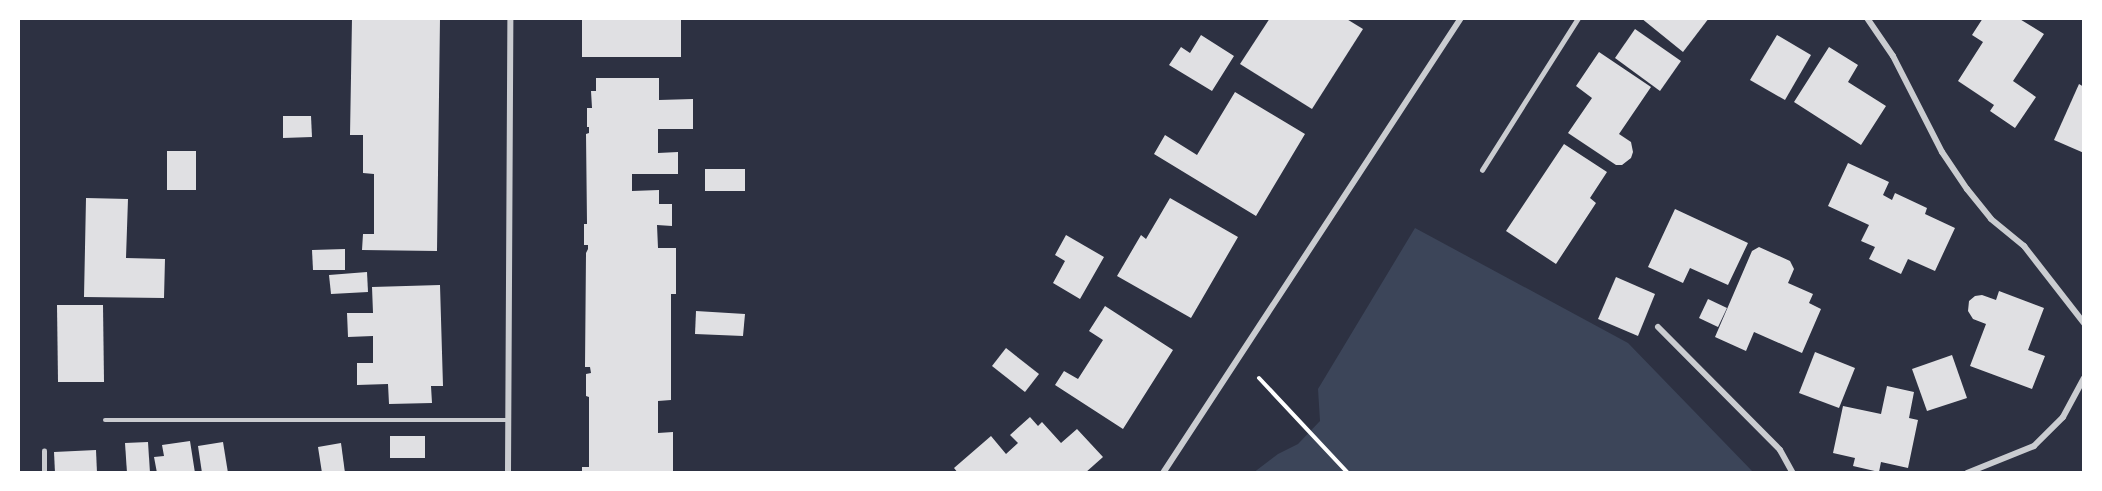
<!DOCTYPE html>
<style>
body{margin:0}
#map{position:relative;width:2102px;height:491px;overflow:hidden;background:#2d3142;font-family:Raleway,sans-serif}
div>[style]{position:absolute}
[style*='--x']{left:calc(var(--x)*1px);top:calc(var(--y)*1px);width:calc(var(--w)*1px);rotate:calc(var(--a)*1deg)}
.green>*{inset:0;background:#3c4559}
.building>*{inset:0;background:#e0e0e3}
.path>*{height:4px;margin:-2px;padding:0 2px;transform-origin:2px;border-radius:2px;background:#fff}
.service>*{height:4.5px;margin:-2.25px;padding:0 2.25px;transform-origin:2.25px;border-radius:2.25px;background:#caccd0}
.minor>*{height:6px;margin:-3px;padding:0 3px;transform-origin:3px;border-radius:3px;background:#caccd0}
span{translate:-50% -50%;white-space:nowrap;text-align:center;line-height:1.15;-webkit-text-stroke:4.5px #fff;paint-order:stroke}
.frame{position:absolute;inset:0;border:20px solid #fff;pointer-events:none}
</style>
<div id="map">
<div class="green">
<div style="clip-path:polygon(1415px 228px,1628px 343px,1754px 473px,1253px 473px,1278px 454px,1298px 444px,1320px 421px,1318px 389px)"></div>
</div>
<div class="building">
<div style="clip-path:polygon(352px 18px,440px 18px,437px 251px,362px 250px,363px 234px,374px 234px,374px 174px,363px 173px,363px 135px,350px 135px)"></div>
<div style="clip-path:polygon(582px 18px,681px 18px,681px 57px,582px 57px)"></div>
<div style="clip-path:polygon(1270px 18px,1345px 18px,1363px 29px,1312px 109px,1240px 64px)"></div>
<div style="clip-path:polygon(1641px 18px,1709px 18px,1683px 52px)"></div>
<div style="clip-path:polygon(1983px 18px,2018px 18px,2044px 34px,2013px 81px,2036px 97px,2015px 128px,1990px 111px,1994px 105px,1958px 81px,1983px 42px,1972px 35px)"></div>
<div style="clip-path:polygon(1635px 29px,1681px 61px,1660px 91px,1615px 58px)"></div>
<div style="clip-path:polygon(1201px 35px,1234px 56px,1212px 91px,1169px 65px,1181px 47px,1190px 53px)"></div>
<div style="clip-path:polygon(1777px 35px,1811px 55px,1785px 100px,1750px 80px)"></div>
<div style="clip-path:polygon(1829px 47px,1858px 65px,1848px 82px,1886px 106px,1861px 145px,1794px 102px)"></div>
<div style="clip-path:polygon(1599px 52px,1651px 87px,1619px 134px,1631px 142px,1633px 152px,1631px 158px,1622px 165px,1616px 165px,1568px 133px,1592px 98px,1576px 86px)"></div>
<div style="clip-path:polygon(596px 78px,659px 78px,659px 100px,693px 99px,693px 129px,658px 129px,658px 153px,678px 152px,678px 174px,632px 174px,632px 191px,659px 190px,659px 204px,672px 204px,672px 226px,657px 225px,658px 248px,676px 248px,676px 294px,671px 294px,671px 400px,658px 401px,658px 433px,673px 432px,673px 473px,582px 473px,582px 467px,589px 467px,589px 397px,586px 396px,586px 374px,591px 373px,590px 367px,585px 367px,586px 253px,588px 249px,588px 245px,584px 245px,584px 224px,587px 224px,586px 134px,589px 133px,589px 127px,587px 127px,587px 108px,592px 108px,591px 91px,596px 91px)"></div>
<div style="clip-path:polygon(2079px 84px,2084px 87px,2084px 153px,2054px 140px)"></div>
<div style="clip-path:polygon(1235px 92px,1305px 134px,1256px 216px,1154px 154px,1165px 135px,1197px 155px)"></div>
<div style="clip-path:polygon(283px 116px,311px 116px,312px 137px,283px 138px)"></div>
<div style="clip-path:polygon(1564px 144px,1607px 172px,1590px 198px,1596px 203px,1556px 264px,1506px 231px)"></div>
<div style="clip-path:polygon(167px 151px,196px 151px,196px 190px,167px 190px)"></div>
<div style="clip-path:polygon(1848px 163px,1889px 182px,1883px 195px,1892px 200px,1895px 193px,1927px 208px,1925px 214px,1955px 228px,1935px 271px,1908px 259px,1901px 274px,1869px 259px,1875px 247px,1861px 241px,1869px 225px,1828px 206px)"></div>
<div style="clip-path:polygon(705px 169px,745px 169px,745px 191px,705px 191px)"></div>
<div style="clip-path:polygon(86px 198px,128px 199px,126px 258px,165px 259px,164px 298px,84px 297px)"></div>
<div style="clip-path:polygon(1170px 198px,1238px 237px,1191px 318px,1117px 276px,1141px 235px,1146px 239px)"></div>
<div style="clip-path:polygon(1675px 209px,1748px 243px,1728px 285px,1690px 268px,1683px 283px,1648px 267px)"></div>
<div style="clip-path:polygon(1066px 235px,1104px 257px,1080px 299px,1053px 283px,1065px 261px,1055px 255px)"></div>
<div style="clip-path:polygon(1759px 247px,1790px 261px,1794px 269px,1788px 283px,1813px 294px,1809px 303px,1821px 309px,1802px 353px,1754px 332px,1746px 351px,1715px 337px,1752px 251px)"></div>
<div style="clip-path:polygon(345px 249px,345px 270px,313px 270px,312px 250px)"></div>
<div style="clip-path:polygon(367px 272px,368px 292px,331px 294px,329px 275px)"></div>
<div style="clip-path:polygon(1616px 277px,1655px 294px,1638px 336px,1598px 319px)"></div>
<div style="clip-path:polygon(440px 285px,443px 386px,431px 386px,432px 403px,389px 404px,388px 384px,357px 385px,357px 363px,373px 363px,373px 336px,348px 337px,347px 313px,373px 313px,372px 287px)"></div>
<div style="clip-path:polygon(1999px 291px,2044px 308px,2028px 350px,2045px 356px,2032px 389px,1970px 366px,1986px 324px,1973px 319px,1968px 311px,1969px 301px,1975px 296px,1982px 295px,1996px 300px)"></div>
<div style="clip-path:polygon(1708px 299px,1727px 308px,1718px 327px,1699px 318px)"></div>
<div style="clip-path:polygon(57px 305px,103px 305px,104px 382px,58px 382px)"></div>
<div style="clip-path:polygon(1105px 306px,1173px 350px,1123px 429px,1055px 385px,1064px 371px,1078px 379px,1103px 340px,1089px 331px)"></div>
<div style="clip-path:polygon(696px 311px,745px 314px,743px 336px,695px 334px)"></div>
<div style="clip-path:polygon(1006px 348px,1039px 374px,1025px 392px,992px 366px)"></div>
<div style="clip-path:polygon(1815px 352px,1855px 368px,1839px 408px,1799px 393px)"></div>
<div style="clip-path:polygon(1952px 355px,1967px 398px,1927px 411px,1912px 369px)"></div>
<div style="clip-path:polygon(1887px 386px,1914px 392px,1909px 418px,1918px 420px,1908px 468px,1881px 462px,1879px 472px,1853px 466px,1855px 458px,1833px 453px,1843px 406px,1881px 414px)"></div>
<div style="clip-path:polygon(1030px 417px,1038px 426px,1042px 422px,1061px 443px,1077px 429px,1103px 457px,1085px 473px,958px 473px,954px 468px,991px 436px,1006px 454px,1018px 443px,1010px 435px)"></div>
<div style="clip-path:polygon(390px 436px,425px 436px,425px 458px,390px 458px)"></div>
<div style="clip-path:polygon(190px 441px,195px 473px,157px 473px,154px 457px,164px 456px,162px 445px)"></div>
<div style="clip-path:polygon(148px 442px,150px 473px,127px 473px,125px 443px)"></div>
<div style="clip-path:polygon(223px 442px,228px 473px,202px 473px,198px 446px)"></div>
<div style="clip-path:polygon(341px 443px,345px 473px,322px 473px,318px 447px)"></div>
<div style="clip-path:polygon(96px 450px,97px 473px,55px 473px,54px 452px)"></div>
</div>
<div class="path">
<div style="--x:1259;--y:378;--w:130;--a:46.9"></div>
</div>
<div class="service">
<div style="--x:1482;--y:170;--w:180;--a:-57.7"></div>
<div style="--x:105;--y:420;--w:403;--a:0"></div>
<div style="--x:44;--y:473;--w:22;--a:-90"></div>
</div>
<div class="minor">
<div style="--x:1867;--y:18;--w:46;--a:55.6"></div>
<div style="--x:1893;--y:56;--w:108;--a:63"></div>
<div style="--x:1942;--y:152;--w:45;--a:56"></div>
<div style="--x:1967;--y:189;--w:38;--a:51"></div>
<div style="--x:1991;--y:219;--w:43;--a:39.3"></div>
<div style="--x:2024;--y:246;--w:98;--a:52.1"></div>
<div style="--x:1658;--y:327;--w:173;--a:45.2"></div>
<div style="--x:1780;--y:450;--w:26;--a:61"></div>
<div style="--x:508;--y:473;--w:455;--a:-89.7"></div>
<div style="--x:1163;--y:473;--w:544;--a:-56.78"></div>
<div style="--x:1967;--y:473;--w:72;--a:-21.9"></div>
<div style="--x:2034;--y:446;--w:41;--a:-45"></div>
<div style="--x:2063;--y:417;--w:44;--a:-61.7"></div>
</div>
<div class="frame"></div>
</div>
